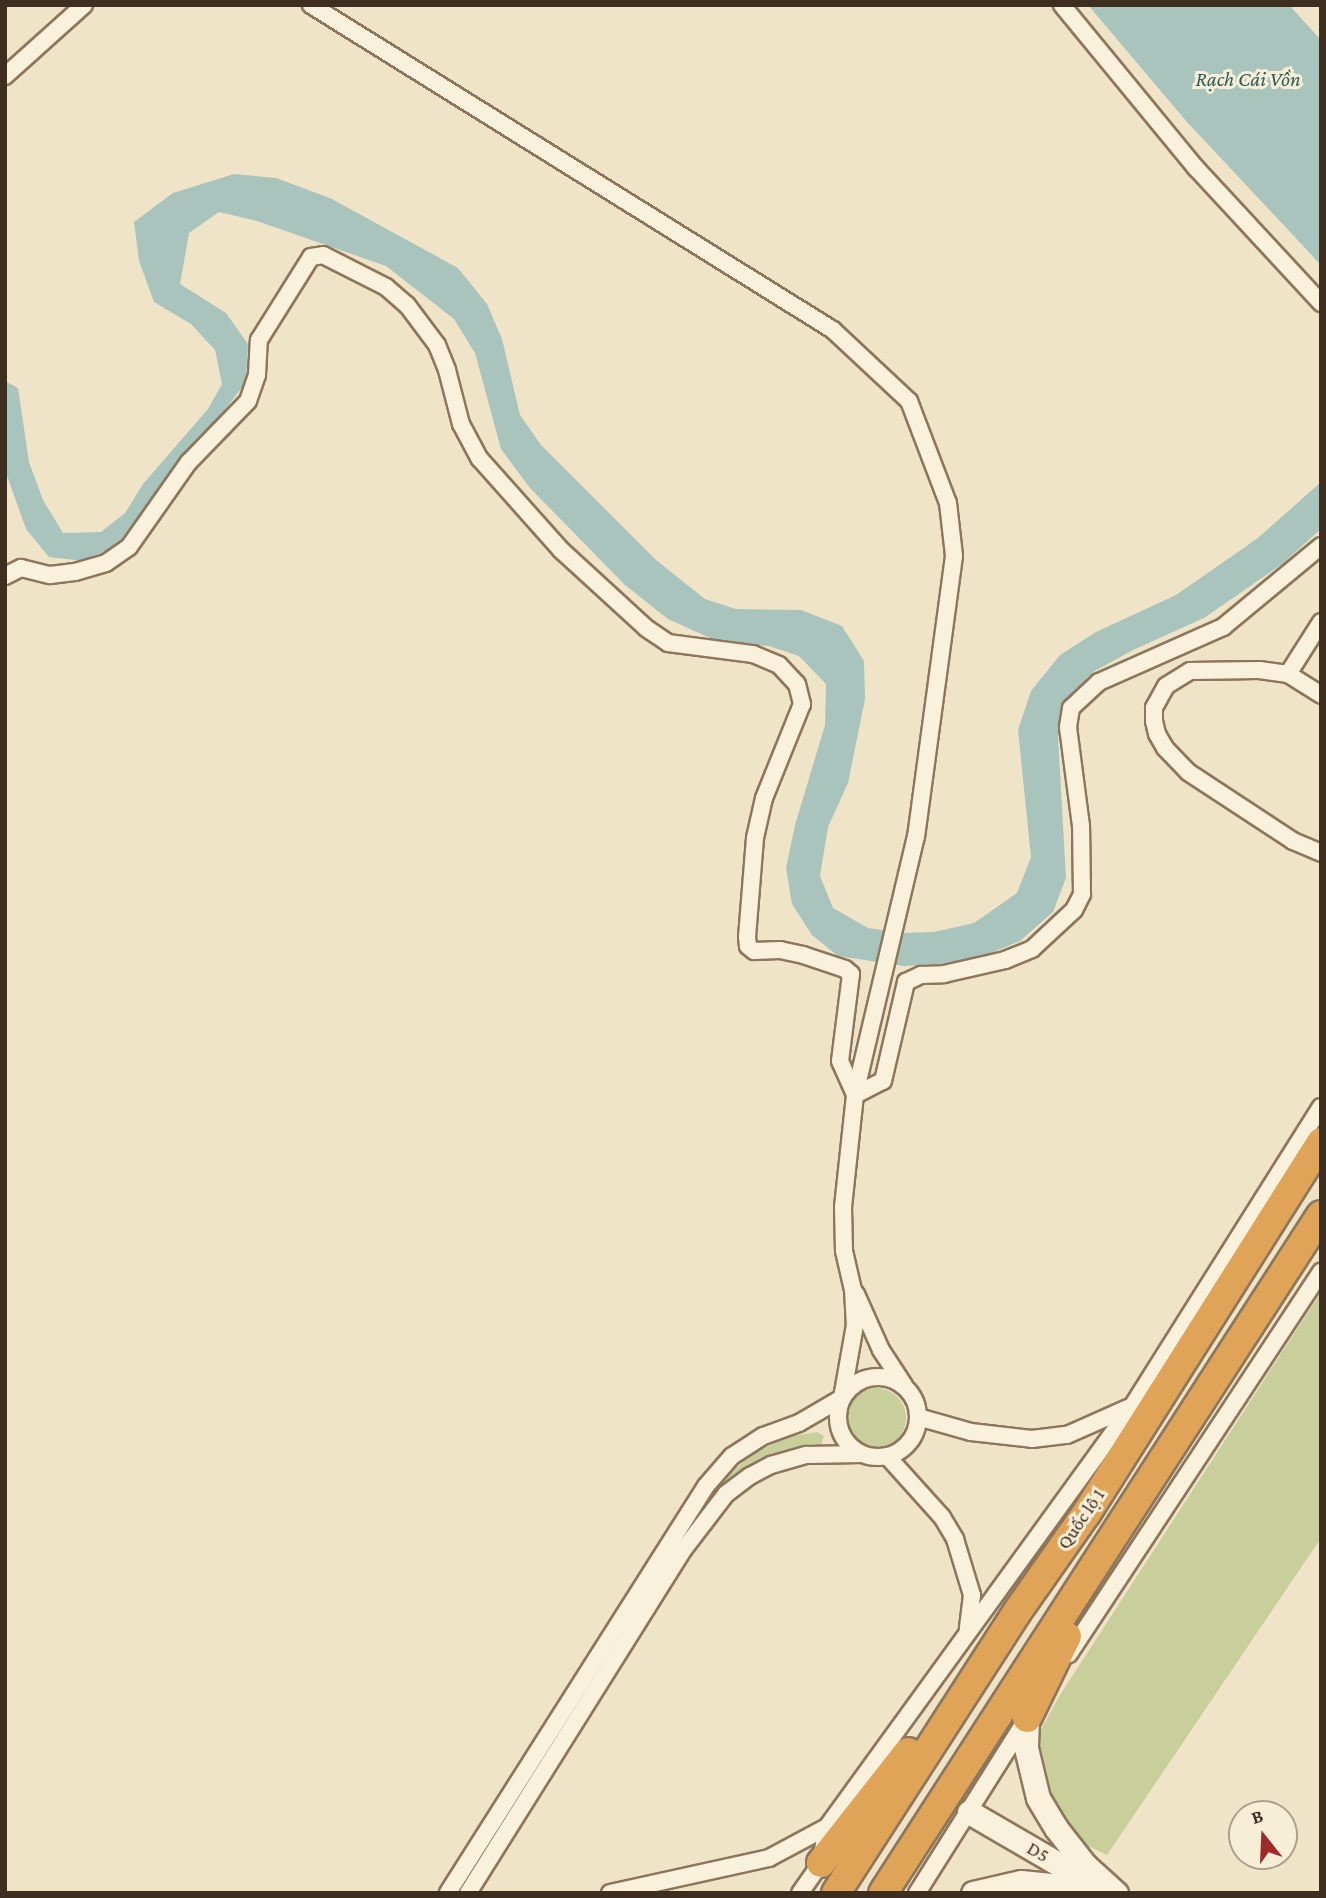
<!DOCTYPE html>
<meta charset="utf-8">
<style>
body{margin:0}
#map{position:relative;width:1326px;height:1898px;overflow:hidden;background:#f0e4c8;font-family:"Crimson Pro",serif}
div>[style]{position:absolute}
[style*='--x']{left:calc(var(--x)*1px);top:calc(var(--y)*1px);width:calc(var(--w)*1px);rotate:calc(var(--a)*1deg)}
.green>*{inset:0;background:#c9cf9b}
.round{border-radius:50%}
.water>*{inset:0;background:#a9c4bc}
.roads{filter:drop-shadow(2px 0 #8d765c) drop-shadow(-2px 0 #8d765c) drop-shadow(0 2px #8d765c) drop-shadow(0 -2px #8d765c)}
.street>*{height:16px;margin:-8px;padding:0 8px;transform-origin:8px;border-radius:8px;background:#faf1dc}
.street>.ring{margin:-8px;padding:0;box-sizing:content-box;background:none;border:16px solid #faf1dc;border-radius:50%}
.secondary>*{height:23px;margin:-11.5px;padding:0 11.5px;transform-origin:11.5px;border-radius:11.5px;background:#faf1dc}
.highway>*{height:28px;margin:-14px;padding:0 14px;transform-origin:14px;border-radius:14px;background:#e0a458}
span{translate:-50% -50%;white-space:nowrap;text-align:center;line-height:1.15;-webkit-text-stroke:6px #f7eed8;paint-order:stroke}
.street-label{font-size:19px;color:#3d2e20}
.water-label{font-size:21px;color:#2f5d5a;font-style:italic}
.frame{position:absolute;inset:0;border:7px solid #3d2e20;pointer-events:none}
.north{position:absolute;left:1228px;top:1800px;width:70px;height:70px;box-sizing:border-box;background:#f7eed8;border:2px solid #ada18e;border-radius:50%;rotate:342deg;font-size:19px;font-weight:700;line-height:28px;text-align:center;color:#3d2e20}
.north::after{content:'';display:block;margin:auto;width:24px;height:32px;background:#9e2a2b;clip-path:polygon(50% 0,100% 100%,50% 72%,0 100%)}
</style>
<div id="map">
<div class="green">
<div style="clip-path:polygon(1321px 1292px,1321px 1538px,1107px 1855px,1084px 1844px,1063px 1821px,1048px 1794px,1038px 1761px,1039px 1733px,1060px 1695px)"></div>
<div class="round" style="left:846px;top:1388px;width:60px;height:60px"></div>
<div style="clip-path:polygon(817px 1432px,824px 1436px,821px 1445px,754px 1465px,737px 1476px,701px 1514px,716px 1488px,748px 1457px,786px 1437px)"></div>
</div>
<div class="water">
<div style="clip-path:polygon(1088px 5px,1289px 5px,1321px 40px,1321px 265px,1187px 122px)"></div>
<div style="clip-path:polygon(234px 174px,276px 178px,330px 198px,458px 268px,487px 304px,502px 339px,520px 415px,541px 445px,656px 560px,705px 599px,736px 609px,801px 610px,842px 626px,864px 661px,865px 699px,848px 783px,828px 827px,820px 876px,833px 908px,868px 928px,901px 933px,934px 932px,974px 923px,1017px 893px,1031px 857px,1018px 730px,1031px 691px,1060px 655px,1096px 632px,1176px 595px,1258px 538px,1321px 482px,1321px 529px,1282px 564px,1204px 618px,1133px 650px,1093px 672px,1066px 700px,1058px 737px,1066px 878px,1053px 912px,1020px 941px,970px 962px,904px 966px,838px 956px,812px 935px,792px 904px,786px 868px,795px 825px,825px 725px,826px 684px,799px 656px,769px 646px,721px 643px,668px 619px,625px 585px,530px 488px,501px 449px,475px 353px,454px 319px,386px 266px,257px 221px,219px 212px,189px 233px,180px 284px,226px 313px,248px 344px,246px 382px,125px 542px,84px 561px,49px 557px,26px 529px,5px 470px,5px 381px,18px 388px,29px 462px,43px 500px,63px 533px,101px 532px,125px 513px,143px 484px,208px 409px,222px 384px,215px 350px,191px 324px,154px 302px,139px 261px,134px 222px,173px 193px)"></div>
</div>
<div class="roads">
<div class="street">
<div style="--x:311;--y:5;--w:615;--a:31.91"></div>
<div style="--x:833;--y:330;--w:104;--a:43.1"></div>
<div style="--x:909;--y:401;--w:109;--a:69.1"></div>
<div style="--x:948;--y:503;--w:53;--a:83.5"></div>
<div style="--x:954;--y:556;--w:283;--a:97.7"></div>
<div style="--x:916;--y:836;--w:266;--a:103.3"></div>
<div style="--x:855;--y:1095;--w:113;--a:96.1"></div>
<div style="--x:843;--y:1207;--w:44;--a:88.7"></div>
<div style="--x:844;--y:1251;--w:39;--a:77"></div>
<div style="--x:853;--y:1289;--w:36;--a:87"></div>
<div style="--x:855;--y:1325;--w:74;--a:100.1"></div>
<div style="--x:842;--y:1398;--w:50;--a:149.8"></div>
<div style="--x:799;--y:1423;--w:38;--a:160"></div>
<div style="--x:763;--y:1436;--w:37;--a:147"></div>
<div style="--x:732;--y:1456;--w:40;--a:131"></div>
<div style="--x:706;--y:1486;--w:482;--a:122.4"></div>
<div style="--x:1062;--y:5;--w:211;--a:50.6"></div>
<div style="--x:1196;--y:168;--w:184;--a:47.2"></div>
<div style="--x:5;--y:76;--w:106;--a:-41.9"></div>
<div style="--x:5;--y:576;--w:18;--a:-27"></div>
<div style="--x:21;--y:568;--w:30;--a:14"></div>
<div style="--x:50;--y:575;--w:25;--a:-7"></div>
<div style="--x:75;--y:572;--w:32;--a:-16"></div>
<div style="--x:106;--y:563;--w:28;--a:-35"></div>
<div style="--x:129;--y:547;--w:103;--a:-54.9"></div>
<div style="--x:188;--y:463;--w:86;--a:-45.9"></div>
<div style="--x:248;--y:401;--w:28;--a:-71"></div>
<div style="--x:257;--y:375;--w:35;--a:-87"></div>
<div style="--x:259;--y:340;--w:98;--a:-57.9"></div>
<div style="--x:311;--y:257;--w:12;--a:-9"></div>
<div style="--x:323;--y:255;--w:71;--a:26.9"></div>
<div style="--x:386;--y:287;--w:28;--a:41"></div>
<div style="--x:407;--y:305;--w:50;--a:53.1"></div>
<div style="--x:437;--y:345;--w:27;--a:68"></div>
<div style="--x:447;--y:370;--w:56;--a:75.5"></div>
<div style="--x:461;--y:424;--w:40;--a:62"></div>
<div style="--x:480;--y:459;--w:122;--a:48.3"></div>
<div style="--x:561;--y:550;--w:115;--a:42.5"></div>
<div style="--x:646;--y:628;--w:27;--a:34"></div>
<div style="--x:668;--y:643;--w:86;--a:7.4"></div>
<div style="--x:753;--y:654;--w:28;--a:23"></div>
<div style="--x:779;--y:665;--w:26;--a:47"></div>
<div style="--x:797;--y:684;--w:21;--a:76"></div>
<div style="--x:802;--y:704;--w:101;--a:112"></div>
<div style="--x:764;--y:798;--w:41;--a:102.7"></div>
<div style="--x:755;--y:838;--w:99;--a:94.6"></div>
<div style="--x:747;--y:937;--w:9;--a:84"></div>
<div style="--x:748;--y:946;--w:8;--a:40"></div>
<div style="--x:754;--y:951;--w:26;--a:-2"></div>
<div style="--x:780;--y:950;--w:24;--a:12"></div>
<div style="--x:803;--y:955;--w:44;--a:18.4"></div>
<div style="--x:845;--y:969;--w:8;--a:40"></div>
<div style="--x:851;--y:974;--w:88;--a:97.2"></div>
<div style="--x:840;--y:1061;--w:37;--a:66"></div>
<div style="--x:855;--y:1095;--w:31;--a:-27"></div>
<div style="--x:883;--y:1081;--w:102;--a:-76.9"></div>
<div style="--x:906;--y:982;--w:17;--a:-25"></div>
<div style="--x:921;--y:975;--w:23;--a:-2"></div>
<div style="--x:944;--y:974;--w:63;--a:-12.9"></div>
<div style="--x:1005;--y:960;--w:29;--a:-22"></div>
<div style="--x:1032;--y:949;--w:57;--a:-42.9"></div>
<div style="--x:1074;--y:910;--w:18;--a:-63"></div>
<div style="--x:1082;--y:894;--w:68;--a:-90.8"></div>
<div style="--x:1081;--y:826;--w:100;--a:-97.5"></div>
<div style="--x:1068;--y:727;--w:19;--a:-81"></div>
<div style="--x:1071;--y:708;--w:38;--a:-43"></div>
<div style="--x:1099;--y:682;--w:136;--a:-23.9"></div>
<div style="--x:1223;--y:627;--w:127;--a:-39.6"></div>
<div style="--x:1321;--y:622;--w:62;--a:122.4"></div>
<div style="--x:1288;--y:674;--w:39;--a:32"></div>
<div style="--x:1288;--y:674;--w:29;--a:-172"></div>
<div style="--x:1259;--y:670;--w:69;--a:179.2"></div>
<div style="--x:1190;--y:671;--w:28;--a:148"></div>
<div style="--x:1166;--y:686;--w:25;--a:119"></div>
<div style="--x:1154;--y:708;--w:13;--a:90"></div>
<div style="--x:1154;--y:721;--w:13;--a:77"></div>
<div style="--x:1157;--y:734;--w:16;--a:60"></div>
<div style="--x:1165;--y:748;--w:33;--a:46"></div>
<div style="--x:1188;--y:772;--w:126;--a:33.3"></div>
<div style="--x:1293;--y:841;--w:30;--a:23"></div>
<div style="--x:856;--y:1294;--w:61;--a:65.9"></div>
<div style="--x:881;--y:1350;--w:42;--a:56.7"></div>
<div class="ring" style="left:838px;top:1377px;width:64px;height:64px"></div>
<div style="--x:918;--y:1417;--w:55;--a:15.8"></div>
<div style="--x:971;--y:1432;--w:61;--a:6.5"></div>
<div style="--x:1032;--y:1439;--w:35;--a:-7"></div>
<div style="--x:1067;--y:1435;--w:67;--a:-23.9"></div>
<div style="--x:887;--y:1456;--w:82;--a:48"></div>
<div style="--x:942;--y:1517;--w:26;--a:59"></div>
<div style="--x:955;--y:1539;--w:59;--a:73.1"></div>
<div style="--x:972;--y:1595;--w:35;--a:97"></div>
<div style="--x:1069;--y:1654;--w:458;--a:-56.6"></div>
<div style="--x:468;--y:1893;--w:406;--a:-57.9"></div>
<div style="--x:684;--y:1549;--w:69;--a:-52.6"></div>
<div style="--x:726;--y:1494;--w:30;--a:-37"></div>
<div style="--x:750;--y:1476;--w:24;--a:-28"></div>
<div style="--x:771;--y:1465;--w:37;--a:-16"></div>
<div style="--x:807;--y:1455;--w:54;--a:-1.1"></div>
<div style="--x:610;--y:1893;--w:163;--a:-12.4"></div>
<div style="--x:769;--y:1858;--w:66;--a:-28.1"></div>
<div style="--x:800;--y:1893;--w:37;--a:-55"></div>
<div style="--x:821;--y:1863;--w:36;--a:-81"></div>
<div style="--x:827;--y:1827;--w:521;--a:-54.05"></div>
<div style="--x:1133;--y:1405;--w:352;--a:-57.8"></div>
<div style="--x:917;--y:1893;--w:204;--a:-57.8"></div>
</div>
<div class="secondary">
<div style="--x:1027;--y:1718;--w:30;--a:92"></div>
<div style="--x:1026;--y:1748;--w:51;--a:76.5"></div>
<div style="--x:1038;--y:1798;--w:35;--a:59"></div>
<div style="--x:1056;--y:1828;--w:47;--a:51.9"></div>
<div style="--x:1085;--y:1865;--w:42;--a:42.1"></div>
<div style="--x:969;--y:1812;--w:147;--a:30.2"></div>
<div style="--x:973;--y:1893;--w:49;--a:-12.9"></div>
<div style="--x:1021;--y:1882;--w:40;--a:5.7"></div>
<div style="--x:1061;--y:1886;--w:26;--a:16"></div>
</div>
<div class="highway">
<div style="--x:1027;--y:1718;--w:91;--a:-64"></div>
<div style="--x:821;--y:1863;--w:141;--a:-51.9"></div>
<div style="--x:836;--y:1893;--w:334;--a:-57.2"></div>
<div style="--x:1017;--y:1612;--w:120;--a:-54.9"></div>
<div style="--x:1086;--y:1514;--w:440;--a:-57.7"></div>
<div style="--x:883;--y:1893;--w:807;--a:-57.14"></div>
</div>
</div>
<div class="street-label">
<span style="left:1081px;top:1519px;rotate:-56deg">Quốc lộ 1</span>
<span style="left:1038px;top:1852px;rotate:30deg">D5</span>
</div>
<div class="water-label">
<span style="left:1248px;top:79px">Rạch Cái Vồn</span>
</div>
<div class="frame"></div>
<div class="north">B</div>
</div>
